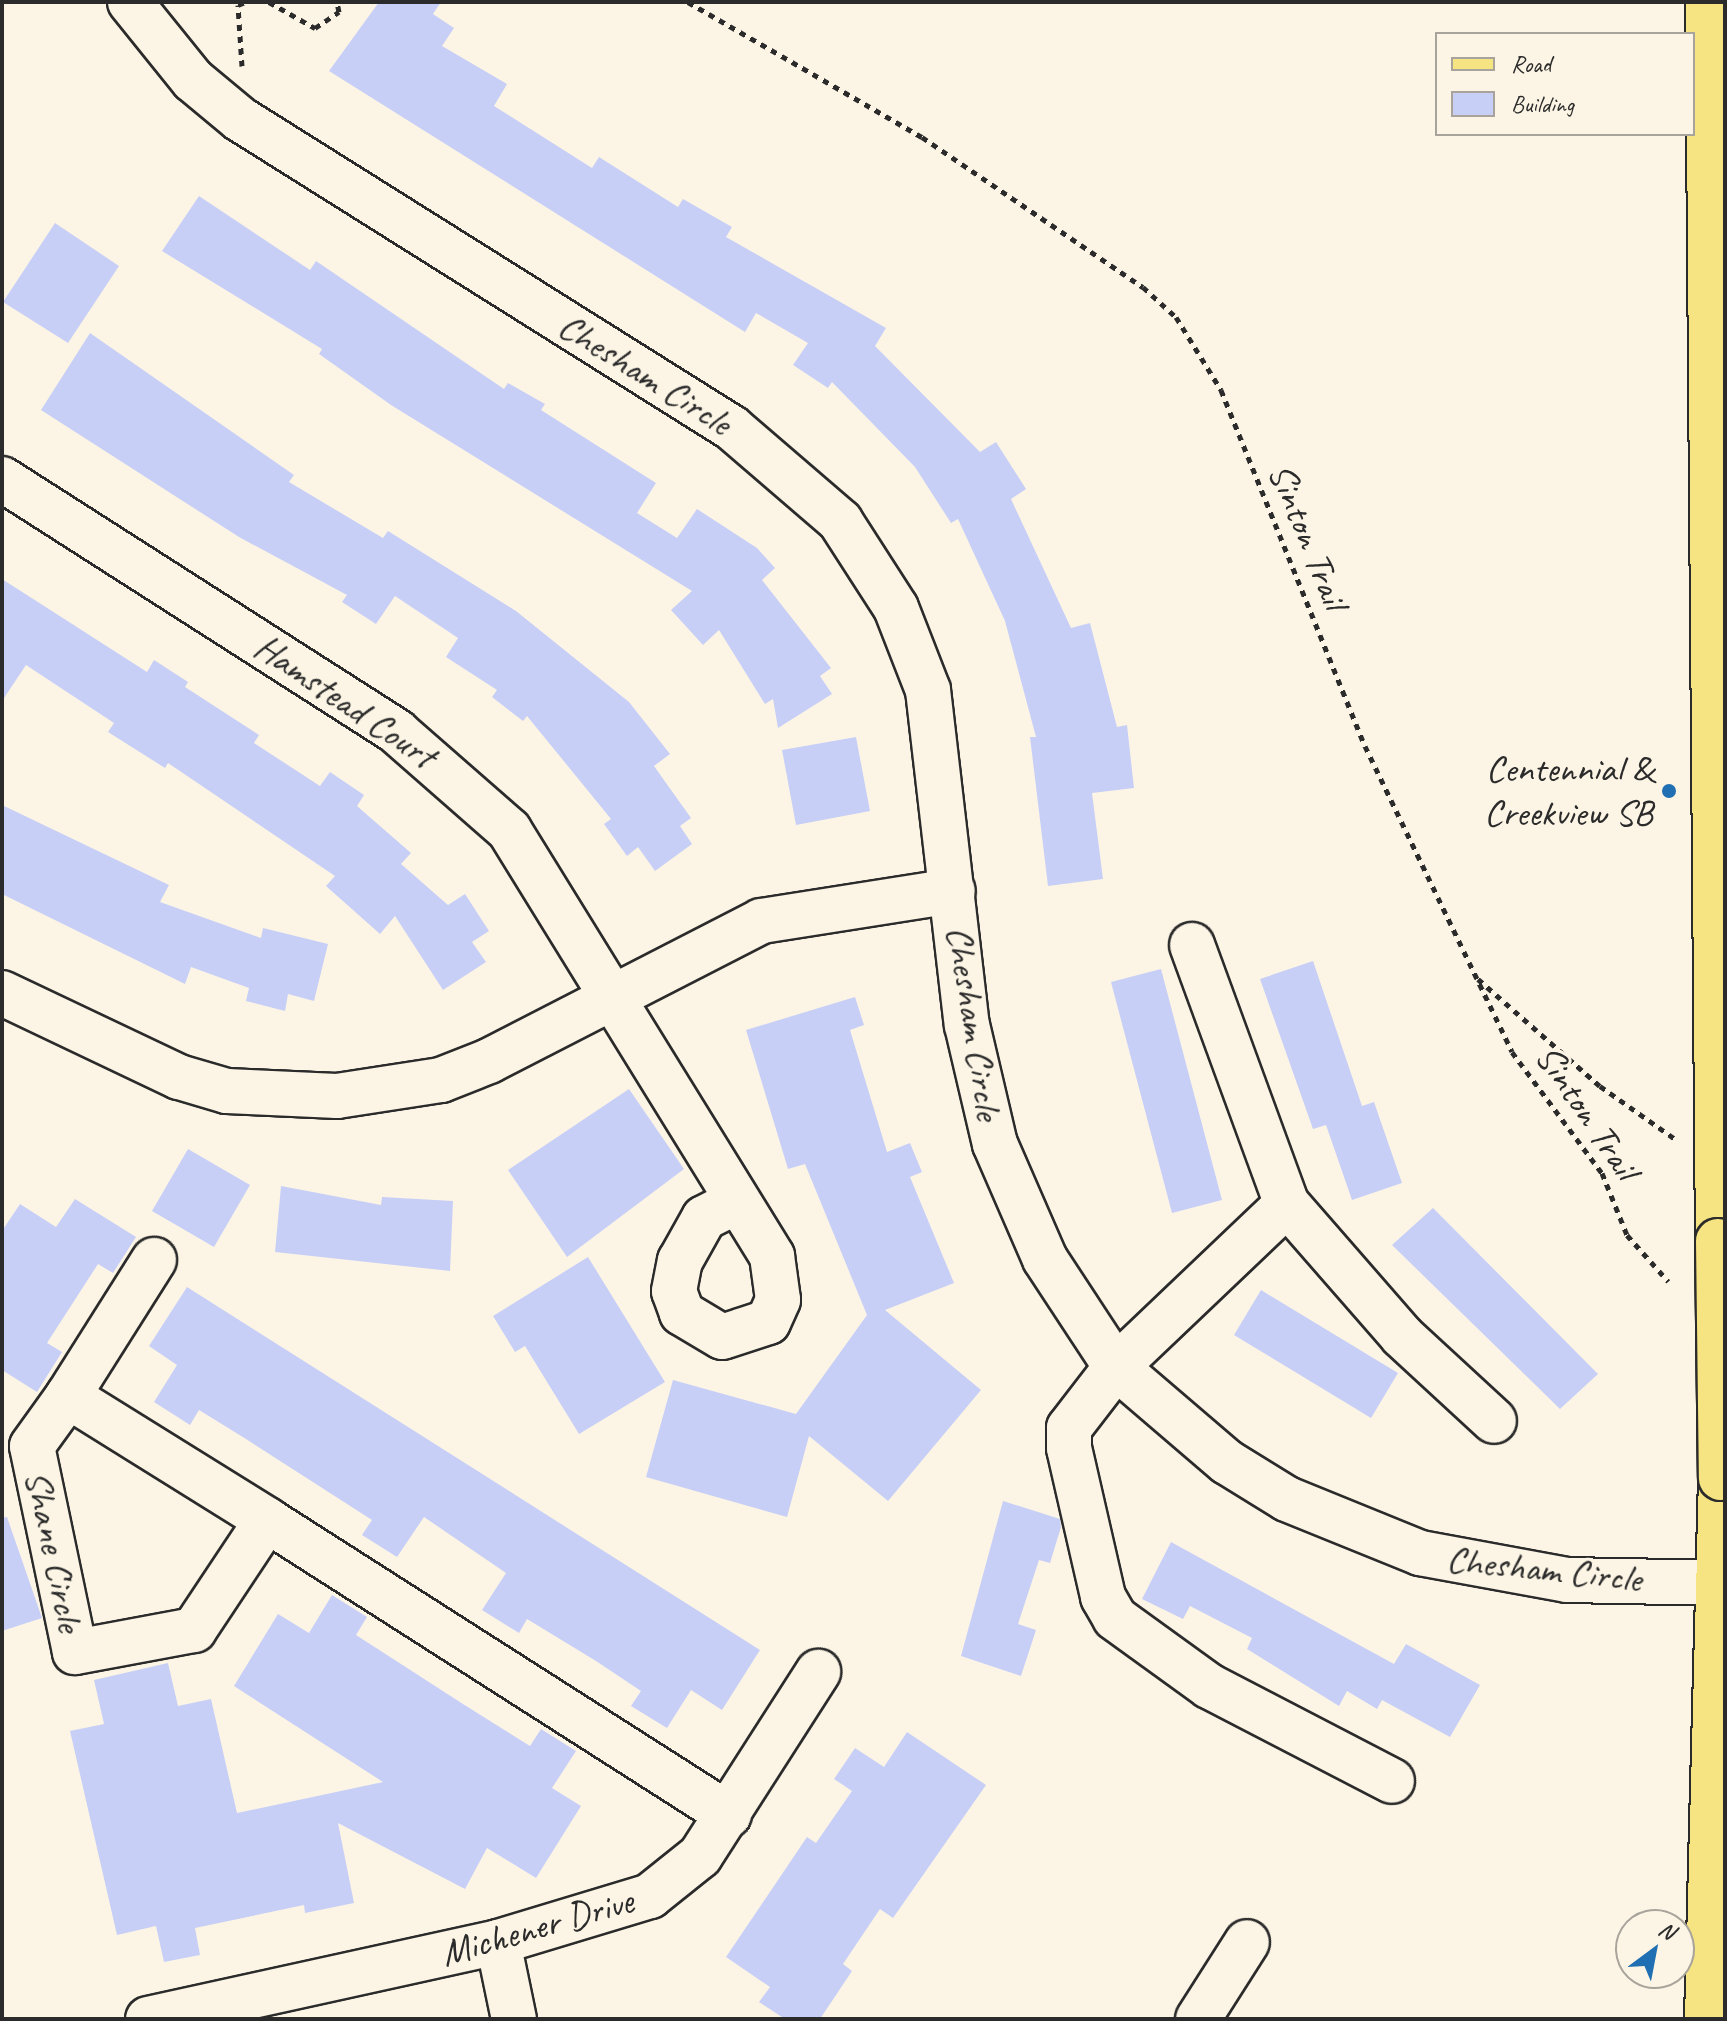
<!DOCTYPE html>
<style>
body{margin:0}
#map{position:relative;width:1727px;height:2021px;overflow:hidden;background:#fcf5e5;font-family:Caveat,sans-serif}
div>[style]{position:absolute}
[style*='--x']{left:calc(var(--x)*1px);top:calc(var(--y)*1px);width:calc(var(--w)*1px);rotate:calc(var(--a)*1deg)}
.building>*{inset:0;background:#c8cff7}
.path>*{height:5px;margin-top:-2.5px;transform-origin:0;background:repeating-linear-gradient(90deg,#2b2b2b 0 6px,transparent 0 12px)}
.roads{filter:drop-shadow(2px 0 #2b2b2b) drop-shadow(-2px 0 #2b2b2b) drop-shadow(0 2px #2b2b2b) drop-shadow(0 -2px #2b2b2b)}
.minor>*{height:44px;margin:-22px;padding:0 22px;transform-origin:22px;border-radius:22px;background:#fcf5e5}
.major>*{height:44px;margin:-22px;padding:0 22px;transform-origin:22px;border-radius:22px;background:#f6e381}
.bridges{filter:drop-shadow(2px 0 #2b2b2b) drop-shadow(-2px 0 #2b2b2b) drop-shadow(0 2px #2b2b2b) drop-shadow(0 -2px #2b2b2b)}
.major-bridge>*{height:44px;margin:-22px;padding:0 22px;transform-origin:22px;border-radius:22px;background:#f6e381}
.dots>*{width:22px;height:22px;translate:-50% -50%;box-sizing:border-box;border:4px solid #fcf5e5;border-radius:50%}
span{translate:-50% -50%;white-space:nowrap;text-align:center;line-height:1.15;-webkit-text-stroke:6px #fcf5e5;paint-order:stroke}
.street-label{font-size:38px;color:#2b2b2b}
.poi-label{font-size:38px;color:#2b2b2b}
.right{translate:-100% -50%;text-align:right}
.frame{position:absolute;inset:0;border:4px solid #2b2b2b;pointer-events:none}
.legend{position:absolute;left:1435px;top:32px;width:260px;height:104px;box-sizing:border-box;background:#fcf5e5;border:2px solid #a8a49b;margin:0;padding:10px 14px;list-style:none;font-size:24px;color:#2b2b2b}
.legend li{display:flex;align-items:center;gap:16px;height:40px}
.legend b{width:40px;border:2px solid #a8a49b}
.north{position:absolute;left:1615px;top:1909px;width:80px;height:80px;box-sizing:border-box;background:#fcf5e5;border:2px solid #a8a49b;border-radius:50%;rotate:32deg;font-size:22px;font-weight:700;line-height:32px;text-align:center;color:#2b2b2b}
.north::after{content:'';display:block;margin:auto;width:28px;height:36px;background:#1f6fb2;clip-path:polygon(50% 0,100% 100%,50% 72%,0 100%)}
</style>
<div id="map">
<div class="building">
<div style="clip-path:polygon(379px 2px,441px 2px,433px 14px,454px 28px,442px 46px,507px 84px,494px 106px,592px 168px,599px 157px,678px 207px,683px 199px,732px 227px,726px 237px,886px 328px,875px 346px,980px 452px,996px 442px,1026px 489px,1011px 499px,1071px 628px,1090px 623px,1117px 727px,1127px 725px,1134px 788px,1092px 793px,1103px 879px,1048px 886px,1030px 737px,1036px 737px,1005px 621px,958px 519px,951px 523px,915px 467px,832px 382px,828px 388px,793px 365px,808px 343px,756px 313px,745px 332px,329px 71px)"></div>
<div style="clip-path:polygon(199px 196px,310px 270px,316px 261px,504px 389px,508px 383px,545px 404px,541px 410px,656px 483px,637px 513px,677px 538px,697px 509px,757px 548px,775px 568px,762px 580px,831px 668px,820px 676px,832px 694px,778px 728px,773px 699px,765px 704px,719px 630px,703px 645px,671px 610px,692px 591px,391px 405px,319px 354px,322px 349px,162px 251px)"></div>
<div style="clip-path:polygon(55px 223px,119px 266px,68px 343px,3px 302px)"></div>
<div style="clip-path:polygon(90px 333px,294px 475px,289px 482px,383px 538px,388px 531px,516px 611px,629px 702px,670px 754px,654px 766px,691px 818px,680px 826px,692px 844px,655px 871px,638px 847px,627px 856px,604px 824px,611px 819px,527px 716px,523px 721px,492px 697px,497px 690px,446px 657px,458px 638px,395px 596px,376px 624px,342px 602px,347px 595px,239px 537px,41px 410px)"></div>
<div style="clip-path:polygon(2px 579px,147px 672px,154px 660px,188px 682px,185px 687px,259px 735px,254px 743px,320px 786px,330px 772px,364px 795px,357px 806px,411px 853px,401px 864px,448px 905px,465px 894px,489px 931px,472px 942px,486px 962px,443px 990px,395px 916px,380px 934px,326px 886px,335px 876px,168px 763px,165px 768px,108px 732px,114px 723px,26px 665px,2px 701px)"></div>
<div style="clip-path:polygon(856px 737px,870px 811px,796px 825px,782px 750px)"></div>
<div style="clip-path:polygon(2px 805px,169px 885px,160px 902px,261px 938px,263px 928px,328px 944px,314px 1001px,288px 994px,285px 1011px,246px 1001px,249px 988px,191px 967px,185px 984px,2px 894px)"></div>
<div style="clip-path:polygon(1313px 961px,1362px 1106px,1374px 1102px,1402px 1183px,1352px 1200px,1326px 1125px,1313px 1129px,1260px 979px)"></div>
<div style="clip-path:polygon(1161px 969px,1222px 1200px,1172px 1213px,1111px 982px)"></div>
<div style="clip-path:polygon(855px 997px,864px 1025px,850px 1030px,887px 1152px,910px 1143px,922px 1172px,910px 1177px,954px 1283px,885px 1310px,981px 1390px,888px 1501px,809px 1436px,787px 1517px,646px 1477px,673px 1380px,796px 1414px,867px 1315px,805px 1164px,788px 1169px,746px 1030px)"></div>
<div style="clip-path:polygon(629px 1089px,684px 1169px,567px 1257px,508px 1170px)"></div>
<div style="clip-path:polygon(188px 1149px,250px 1185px,214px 1247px,152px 1211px)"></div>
<div style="clip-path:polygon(281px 1186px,381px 1205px,382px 1197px,453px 1201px,450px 1271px,275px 1252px)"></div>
<div style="clip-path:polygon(75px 1199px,136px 1237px,113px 1273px,98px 1264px,47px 1343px,62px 1352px,37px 1392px,2px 1370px,2px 1231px,20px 1204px,56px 1227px)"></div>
<div style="clip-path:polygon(1433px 1208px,1598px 1374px,1560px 1409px,1392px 1245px)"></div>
<div style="clip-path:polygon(588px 1257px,665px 1382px,579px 1434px,525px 1346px,515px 1352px,493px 1316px)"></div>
<div style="clip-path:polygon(187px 1287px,760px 1650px,722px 1710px,691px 1690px,667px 1728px,631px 1706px,641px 1691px,596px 1661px,527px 1619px,519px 1633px,482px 1610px,506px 1573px,424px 1517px,397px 1557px,362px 1535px,372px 1520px,246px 1439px,199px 1410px,190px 1425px,154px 1402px,177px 1365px,149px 1346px)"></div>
<div style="clip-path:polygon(1261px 1290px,1398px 1373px,1371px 1418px,1234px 1335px)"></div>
<div style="clip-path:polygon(1003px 1501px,1060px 1519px,1061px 1527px,1050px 1563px,1039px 1560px,1018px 1624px,1036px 1630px,1021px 1676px,961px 1656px)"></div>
<div style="clip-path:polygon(7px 1517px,42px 1618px,2px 1631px,2px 1518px)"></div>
<div style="clip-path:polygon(1171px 1542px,1394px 1664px,1406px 1644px,1480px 1685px,1450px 1737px,1382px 1700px,1377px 1709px,1347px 1691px,1339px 1706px,1247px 1649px,1252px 1638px,1190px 1606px,1183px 1619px,1142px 1599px)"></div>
<div style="clip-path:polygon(332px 1595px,367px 1617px,356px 1635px,463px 1704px,530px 1746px,541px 1729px,576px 1751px,552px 1788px,581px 1806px,536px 1878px,487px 1848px,465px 1889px,338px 1823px,354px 1903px,305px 1913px,304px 1905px,195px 1928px,200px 1955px,164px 1962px,156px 1926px,117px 1935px,70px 1731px,104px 1724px,94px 1680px,168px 1663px,178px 1706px,211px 1699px,237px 1813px,383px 1782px,234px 1686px,278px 1614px,309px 1633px)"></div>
<div style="clip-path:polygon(907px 1732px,986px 1785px,893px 1918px,880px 1909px,843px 1964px,852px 1971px,820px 2019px,785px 2019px,759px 2002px,770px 1987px,726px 1957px,807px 1837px,816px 1843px,852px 1791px,834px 1779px,855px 1748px,884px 1767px)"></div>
</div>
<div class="path">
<div style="--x:269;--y:2;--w:53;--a:29.5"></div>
<div style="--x:315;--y:28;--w:29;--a:-34"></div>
<div style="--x:339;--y:12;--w:10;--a:-101"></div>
<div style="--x:688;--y:2;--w:270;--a:30"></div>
<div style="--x:922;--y:137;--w:267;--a:34.2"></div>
<div style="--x:1143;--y:287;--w:45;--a:42.3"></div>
<div style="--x:1176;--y:317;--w:86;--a:58.3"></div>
<div style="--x:1221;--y:390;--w:384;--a:68"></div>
<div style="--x:1365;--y:746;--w:339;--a:64.3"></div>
<div style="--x:1512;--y:1052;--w:151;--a:53.4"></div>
<div style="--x:1602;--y:1173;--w:67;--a:68"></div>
<div style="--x:1627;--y:1235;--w:62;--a:48.3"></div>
<div style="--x:242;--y:66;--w:61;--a:-93.8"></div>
<div style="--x:238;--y:5;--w:8;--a:-23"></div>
<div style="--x:1478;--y:979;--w:162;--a:41.3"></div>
<div style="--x:1600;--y:1086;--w:95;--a:35.2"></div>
</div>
<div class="roads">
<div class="minor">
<div style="--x:130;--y:2;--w:100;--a:51.1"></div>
<div style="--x:193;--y:80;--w:61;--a:39.7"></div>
<div style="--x:240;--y:119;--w:581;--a:32.13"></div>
<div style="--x:732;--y:428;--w:143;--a:40.7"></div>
<div style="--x:840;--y:521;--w:103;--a:57.2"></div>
<div style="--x:896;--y:608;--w:88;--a:68.7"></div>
<div style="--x:928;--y:690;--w:337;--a:83.4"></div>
<div style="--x:967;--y:1025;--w:122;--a:76.8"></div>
<div style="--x:995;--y:1144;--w:125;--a:66.5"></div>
<div style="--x:1045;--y:1259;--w:129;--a:56.7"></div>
<div style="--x:1116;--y:1367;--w:146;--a:40.6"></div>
<div style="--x:1227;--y:1462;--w:70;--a:31.7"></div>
<div style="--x:1287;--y:1499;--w:144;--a:22.1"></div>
<div style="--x:1420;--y:1553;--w:149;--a:10.4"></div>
<div style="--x:1567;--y:1580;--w:158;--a:1.1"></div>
<div style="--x:2;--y:479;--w:469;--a:32.6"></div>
<div style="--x:397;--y:732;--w:149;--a:41.2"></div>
<div style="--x:509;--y:830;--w:501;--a:58.31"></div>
<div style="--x:772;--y:1256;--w:44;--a:82.2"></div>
<div style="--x:778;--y:1300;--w:24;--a:114"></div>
<div style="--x:768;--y:1322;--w:48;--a:161.9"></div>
<div style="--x:722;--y:1337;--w:47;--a:-149"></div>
<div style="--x:682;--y:1313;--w:23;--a:-110"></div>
<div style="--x:674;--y:1291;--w:31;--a:-79"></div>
<div style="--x:680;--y:1261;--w:49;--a:-60.8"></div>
<div style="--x:704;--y:1218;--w:35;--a:-27"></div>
<div style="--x:1192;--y:945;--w:276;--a:69.9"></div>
<div style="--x:1287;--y:1204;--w:175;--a:48.9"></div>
<div style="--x:1402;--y:1336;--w:125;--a:42.7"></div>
<div style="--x:2;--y:993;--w:196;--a:25.4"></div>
<div style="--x:179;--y:1077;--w:50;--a:16.3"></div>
<div style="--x:227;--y:1091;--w:110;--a:2.6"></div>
<div style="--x:337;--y:1096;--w:105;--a:-8.7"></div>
<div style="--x:441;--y:1080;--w:52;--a:-21.6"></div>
<div style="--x:489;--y:1061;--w:306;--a:-27.2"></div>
<div style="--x:761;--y:921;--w:194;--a:-8.9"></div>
<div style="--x:1287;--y:1204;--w:236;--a:136.4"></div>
<div style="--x:1116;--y:1367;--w:77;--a:127.6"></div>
<div style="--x:1069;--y:1428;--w:20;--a:90"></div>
<div style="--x:1069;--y:1448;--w:153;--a:77.1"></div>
<div style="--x:1103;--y:1597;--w:24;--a:60"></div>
<div style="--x:1115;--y:1618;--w:116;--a:35.9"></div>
<div style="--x:1209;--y:1686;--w:206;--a:27.4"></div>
<div style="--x:68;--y:1396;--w:161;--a:-57.7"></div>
<div style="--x:267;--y:1520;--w:132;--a:123.6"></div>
<div style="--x:194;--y:1630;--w:121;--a:169.5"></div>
<div style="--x:75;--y:1652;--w:210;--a:-101.8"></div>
<div style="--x:32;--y:1446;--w:62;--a:-54.2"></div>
<div style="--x:68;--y:1396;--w:234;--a:31.9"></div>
<div style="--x:267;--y:1520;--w:548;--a:32.56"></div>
<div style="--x:498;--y:1942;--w:79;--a:78.3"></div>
<div style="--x:148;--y:2019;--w:358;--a:-12.4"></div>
<div style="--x:498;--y:1942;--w:159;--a:-16.8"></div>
<div style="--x:650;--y:1896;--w:64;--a:-38.7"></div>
<div style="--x:700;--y:1856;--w:219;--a:-57.3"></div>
<div style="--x:1198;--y:2019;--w:91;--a:-57.5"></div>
</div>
<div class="major">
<div style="--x:1708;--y:2;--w:1239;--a:89.54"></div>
<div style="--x:1707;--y:2019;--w:541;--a:-88.52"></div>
</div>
</div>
<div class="bridges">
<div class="major-bridge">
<div style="--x:1718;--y:1241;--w:237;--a:89.3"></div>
</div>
</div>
<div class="dots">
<div style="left:1669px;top:791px;background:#1f6fb2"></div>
</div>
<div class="street-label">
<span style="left:645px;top:374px;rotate:32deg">Chesham Circle</span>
<span style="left:1308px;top:536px;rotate:68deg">Sinton Trail</span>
<span style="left:345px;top:701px;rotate:34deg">Hamstead Court</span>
<span style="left:974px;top:1023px;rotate:81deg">Chesham Circle</span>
<span style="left:1587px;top:1112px;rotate:56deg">Sinton Trail</span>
<span style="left:54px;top:1551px;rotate:78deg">Shane Circle</span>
<span style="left:1544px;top:1569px;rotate:6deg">Chesham Circle</span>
<span style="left:537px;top:1927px;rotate:-16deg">Michener Drive</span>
</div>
<div class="poi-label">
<span class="right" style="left:1653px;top:791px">Centennial &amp;<br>Creekview SB</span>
</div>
<div class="frame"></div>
<ul class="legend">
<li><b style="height:10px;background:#f6e381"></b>Road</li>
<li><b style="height:22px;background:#c8cff7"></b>Building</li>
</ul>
<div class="north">N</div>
</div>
